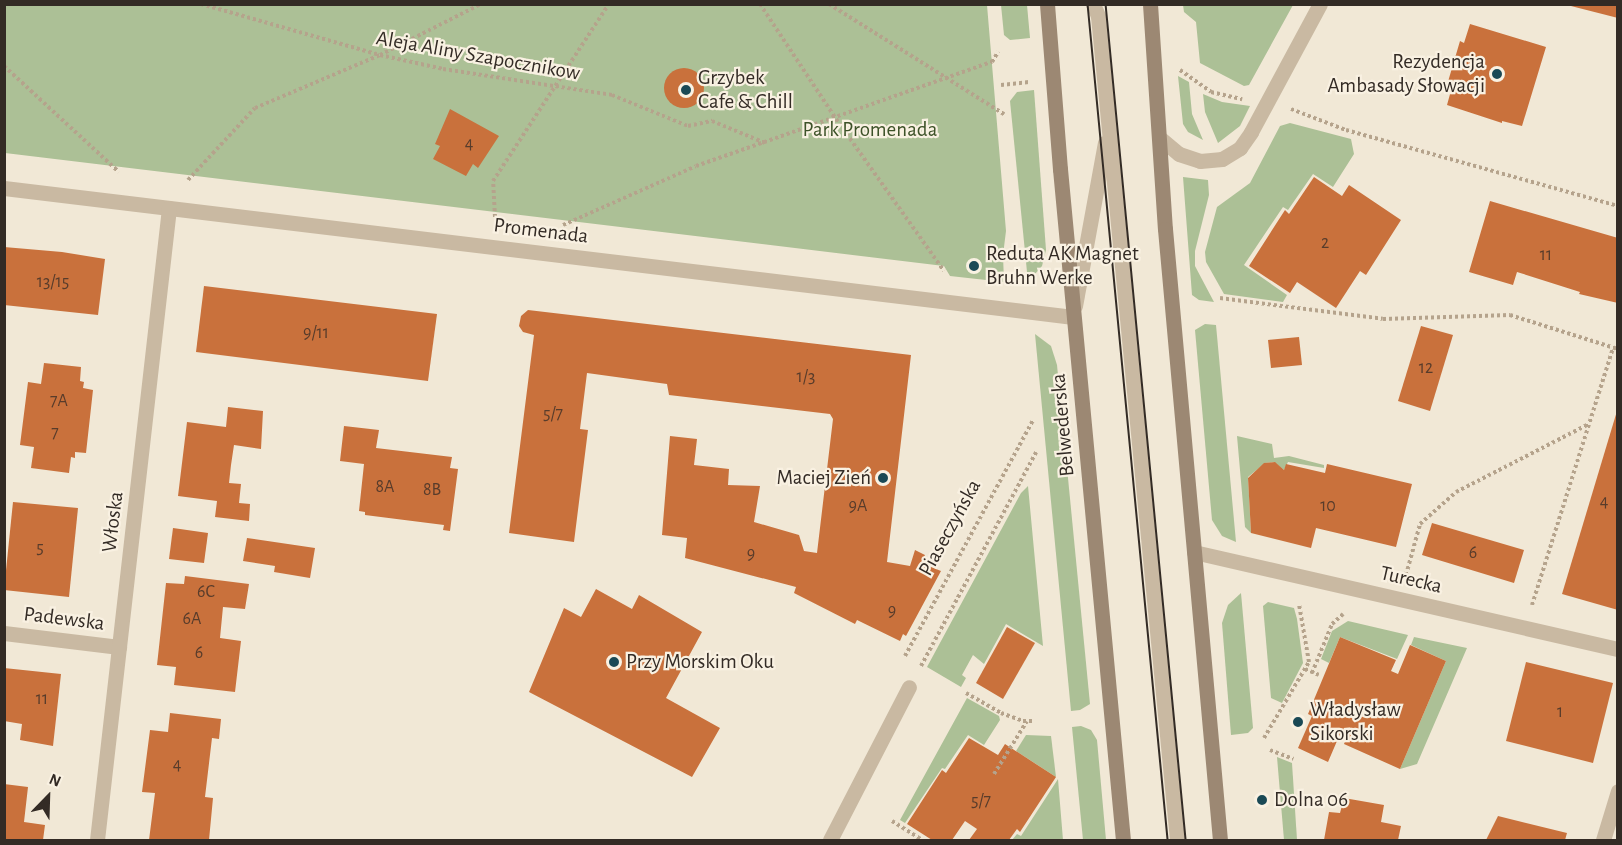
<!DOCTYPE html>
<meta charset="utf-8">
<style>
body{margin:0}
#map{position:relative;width:1622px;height:845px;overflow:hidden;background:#f1e8d6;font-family:"Alegreya Sans",sans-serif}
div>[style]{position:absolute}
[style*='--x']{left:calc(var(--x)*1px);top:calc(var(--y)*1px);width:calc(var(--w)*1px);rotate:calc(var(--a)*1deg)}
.green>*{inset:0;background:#acc096}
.building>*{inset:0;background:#c9713c}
.round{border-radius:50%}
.path>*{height:4px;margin-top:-2px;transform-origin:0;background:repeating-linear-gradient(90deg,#b5a38c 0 3px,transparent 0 6px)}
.lane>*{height:15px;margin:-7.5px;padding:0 7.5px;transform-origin:7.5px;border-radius:7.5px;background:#c9b9a2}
.street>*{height:15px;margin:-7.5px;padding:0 7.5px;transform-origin:7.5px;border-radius:7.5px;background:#c9b9a2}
.secondary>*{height:15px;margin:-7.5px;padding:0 7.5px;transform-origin:7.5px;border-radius:7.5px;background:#9c8873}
.tram>*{height:1.5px;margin:-0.75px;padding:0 0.75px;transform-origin:0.75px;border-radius:0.75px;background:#332b25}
.dots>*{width:16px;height:16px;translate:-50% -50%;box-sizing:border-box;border:3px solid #f9f1e2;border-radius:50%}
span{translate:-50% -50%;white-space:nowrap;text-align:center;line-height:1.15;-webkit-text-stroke:4.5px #f9f1e2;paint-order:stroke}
.number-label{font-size:18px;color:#583c2b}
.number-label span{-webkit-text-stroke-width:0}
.street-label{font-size:21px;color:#332b25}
.poi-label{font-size:21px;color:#332b25}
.right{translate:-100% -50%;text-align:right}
.left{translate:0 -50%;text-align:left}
.park-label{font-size:21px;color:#3d5228}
.frame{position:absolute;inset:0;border:6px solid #332b25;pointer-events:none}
.north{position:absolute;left:18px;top:767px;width:60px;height:60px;-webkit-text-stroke:4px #f9f1e2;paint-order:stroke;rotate:23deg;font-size:16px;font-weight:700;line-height:24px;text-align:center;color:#332b25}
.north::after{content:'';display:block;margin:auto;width:21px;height:27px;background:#332b25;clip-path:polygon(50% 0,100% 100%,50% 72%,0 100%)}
</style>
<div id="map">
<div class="green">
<div style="clip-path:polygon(5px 5px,987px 5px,1006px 231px,1003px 255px,1004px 282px,950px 276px,944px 266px,5px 153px)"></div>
<div style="clip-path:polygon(1001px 5px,1027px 5px,1030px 38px,1010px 40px,1004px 35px)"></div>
<div style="clip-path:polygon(1183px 5px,1183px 4px,1293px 5px,1249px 85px,1244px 86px,1200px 63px,1196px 22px,1184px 12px)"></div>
<div style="clip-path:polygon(1178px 76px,1189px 82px,1192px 114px,1203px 140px,1188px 132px,1183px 124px)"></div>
<div style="clip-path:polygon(1034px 90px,1046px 250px,1042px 266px,1028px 282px,1010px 101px,1017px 92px)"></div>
<div style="clip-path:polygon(1203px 94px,1222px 102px,1250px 106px,1240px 126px,1218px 143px,1205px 112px)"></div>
<div style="clip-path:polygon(1290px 123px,1351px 139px,1354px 154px,1333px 187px,1313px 174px,1288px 210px,1283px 207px,1244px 265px,1287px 295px,1283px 302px,1224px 294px,1206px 262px,1205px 252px,1217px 207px,1250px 183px,1280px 126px)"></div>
<div style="clip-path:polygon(1183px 177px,1208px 180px,1209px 195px,1195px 251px,1195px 266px,1214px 302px,1199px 300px,1192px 295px)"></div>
<div style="clip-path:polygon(1205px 324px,1216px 325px,1236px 542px,1222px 536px,1212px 520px,1195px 330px)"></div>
<div style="clip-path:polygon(1035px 334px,1051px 346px,1057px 365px,1090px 704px,1080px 710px,1071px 711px)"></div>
<div style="clip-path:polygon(1237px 436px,1272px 444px,1274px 458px,1289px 456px,1324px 465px,1324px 468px,1288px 462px,1284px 470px,1274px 462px,1265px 463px,1248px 477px,1251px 533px,1245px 527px)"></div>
<div style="clip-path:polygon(1028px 486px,1043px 646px,1006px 624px,984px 664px,973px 655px,962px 675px,966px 678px,961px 687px,927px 667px,1021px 493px)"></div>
<div style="clip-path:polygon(1241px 593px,1253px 728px,1248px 733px,1231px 735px,1222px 623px,1228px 605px)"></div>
<div style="clip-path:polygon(1268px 602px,1294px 608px,1297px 619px,1303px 663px,1282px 703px,1271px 698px,1263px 606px)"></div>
<div style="clip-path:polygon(1348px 621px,1408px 635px,1397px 659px,1340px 637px,1329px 663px,1321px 659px,1332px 631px)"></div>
<div style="clip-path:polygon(1414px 637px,1467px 648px,1417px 764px,1400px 769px,1446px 661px,1411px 645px)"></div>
<div style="clip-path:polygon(967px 698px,999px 716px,1000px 720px,984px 745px,968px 735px,945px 769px,942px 768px,905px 823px,900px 820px)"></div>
<div style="clip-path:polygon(1081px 726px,1091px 730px,1097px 740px,1106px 840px,1083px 840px,1072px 727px)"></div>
<div style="clip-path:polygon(1026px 735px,1051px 736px,1056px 777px,1016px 751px)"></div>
<div style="clip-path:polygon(1277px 757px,1292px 763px,1297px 840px,1284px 840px)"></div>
<div style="clip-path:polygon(1058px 779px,1063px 840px,1012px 840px,1017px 834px,1021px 836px)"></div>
</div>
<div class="building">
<div style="clip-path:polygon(1567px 4px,1618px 4px,1618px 18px,1567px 5px)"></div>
<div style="clip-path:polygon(1470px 24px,1546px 47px,1522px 126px,1502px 121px,1502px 123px,1447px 105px,1452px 87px,1447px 85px,1460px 41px,1464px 43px)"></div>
<div class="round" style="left:664px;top:68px;width:40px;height:40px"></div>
<div style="clip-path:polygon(450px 109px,499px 136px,478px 168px,473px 164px,466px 176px,433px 159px,440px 146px,435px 144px)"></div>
<div style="clip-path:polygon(1314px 177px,1342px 196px,1349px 185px,1401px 220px,1366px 275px,1360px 271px,1336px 308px,1297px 282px,1290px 293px,1249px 266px,1285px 210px,1289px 214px)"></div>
<div style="clip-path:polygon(1490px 201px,1618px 238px,1618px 303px,1579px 294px,1580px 292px,1517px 272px,1513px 285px,1469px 272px)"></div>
<div style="clip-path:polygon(4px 247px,62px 252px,105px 259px,98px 315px,4px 305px)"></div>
<div style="clip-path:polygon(204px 286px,437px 314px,428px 381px,196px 352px)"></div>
<div style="clip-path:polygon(528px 310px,911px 355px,887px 562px,910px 566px,915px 550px,925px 555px,921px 563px,941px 571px,906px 636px,903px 634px,900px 641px,857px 620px,855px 624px,794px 593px,796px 587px,685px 558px,687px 538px,662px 535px,670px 436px,697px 439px,694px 465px,729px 469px,728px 485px,760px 486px,754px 522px,799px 535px,804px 551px,817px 553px,833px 419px,830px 414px,669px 395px,667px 384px,587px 373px,580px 429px,588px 430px,574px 542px,509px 533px,534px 335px,523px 332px,519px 326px,521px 316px)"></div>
<div style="clip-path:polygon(1421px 326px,1453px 335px,1430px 411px,1398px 401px)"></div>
<div style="clip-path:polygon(1299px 337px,1302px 365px,1271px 368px,1268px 340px)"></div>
<div style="clip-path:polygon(44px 363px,81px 367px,80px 381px,84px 382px,83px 388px,93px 390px,86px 453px,75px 452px,75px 458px,71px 457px,69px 473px,31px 468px,34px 447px,20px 445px,28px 382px,41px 384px)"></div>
<div style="clip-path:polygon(228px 407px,263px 411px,261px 449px,234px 445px,231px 465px,229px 483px,241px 484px,239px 503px,250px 504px,249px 521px,215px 517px,217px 501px,178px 496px,187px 422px,226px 427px)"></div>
<div style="clip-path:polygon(1617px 411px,1618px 411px,1618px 610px,1562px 594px)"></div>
<div style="clip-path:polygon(344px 426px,379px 430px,376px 448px,452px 457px,450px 468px,458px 469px,450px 531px,443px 530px,444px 525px,365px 515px,365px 512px,359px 511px,364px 464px,340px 461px)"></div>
<div style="clip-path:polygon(1275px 462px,1284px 470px,1286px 464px,1325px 473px,1327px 464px,1412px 484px,1396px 547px,1316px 528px,1311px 548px,1251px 533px,1248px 478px,1264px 463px)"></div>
<div style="clip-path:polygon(13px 502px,78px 508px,69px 597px,4px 590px)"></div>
<div style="clip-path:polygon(1432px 523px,1524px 550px,1514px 583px,1422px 555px)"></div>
<div style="clip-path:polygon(173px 528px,208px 533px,204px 563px,169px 559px)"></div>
<div style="clip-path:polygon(247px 538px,315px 548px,310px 578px,274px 572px,275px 566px,243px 561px)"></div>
<div style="clip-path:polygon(185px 576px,249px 584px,245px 609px,223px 607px,220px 638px,241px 641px,235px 692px,174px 685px,176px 667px,157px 665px,166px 583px,184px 584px)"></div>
<div style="clip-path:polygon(596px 589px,632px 609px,639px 595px,702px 632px,666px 698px,720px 728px,692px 777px,529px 692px,564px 608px,581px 617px)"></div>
<div style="clip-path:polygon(1007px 627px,1035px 643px,1003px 699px,976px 683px)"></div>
<div style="clip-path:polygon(1340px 637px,1396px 660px,1391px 671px,1398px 674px,1410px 645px,1446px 661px,1400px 769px,1344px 744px,1347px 736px,1340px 734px,1328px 762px,1298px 748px,1312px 716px,1308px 714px)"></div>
<div style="clip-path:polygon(1526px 662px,1613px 683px,1593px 763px,1506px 741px)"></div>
<div style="clip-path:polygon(4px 668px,61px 674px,53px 746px,20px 740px,22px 724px,4px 721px)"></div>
<div style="clip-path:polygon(170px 713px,221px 719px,219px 739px,212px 738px,205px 797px,213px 798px,209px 840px,149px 840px,155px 793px,142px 792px,150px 730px,168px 732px)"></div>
<div style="clip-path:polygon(969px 738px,998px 755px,1005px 744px,1056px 777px,1020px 832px,1017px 829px,1009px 840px,969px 840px,977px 829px,965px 821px,952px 840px,932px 840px,907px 824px,942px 770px,946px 773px)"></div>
<div style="clip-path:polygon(4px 784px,28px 787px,24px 822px,45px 825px,43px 840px,4px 840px)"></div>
<div style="clip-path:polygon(1344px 798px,1384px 805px,1381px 822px,1401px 826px,1398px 840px,1324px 840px,1329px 812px,1340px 813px)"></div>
<div style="clip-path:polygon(1498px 816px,1567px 833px,1565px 840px,1486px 840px)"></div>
</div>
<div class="path">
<div style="--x:201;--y:4;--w:186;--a:15.9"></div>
<div style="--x:380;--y:55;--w:65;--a:12.5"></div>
<div style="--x:443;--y:69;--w:171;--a:8.7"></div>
<div style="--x:612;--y:95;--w:82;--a:22.2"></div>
<div style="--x:688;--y:126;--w:25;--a:-12"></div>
<div style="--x:712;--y:121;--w:57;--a:22.5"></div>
<div style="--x:760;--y:4;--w:138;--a:56.5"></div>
<div style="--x:836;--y:119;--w:186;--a:54.6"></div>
<div style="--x:829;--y:4;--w:207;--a:32.2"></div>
<div style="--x:4;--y:66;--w:156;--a:42.7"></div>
<div style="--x:1180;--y:70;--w:38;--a:35"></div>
<div style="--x:1211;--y:92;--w:32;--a:13"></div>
<div style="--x:1001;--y:85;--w:28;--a:-6"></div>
<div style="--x:1291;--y:109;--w:59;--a:20.9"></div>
<div style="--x:1346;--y:130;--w:282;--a:15.6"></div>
<div style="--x:188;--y:180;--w:98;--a:-47.1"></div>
<div style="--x:255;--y:108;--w:136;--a:-23"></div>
<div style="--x:380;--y:55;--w:113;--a:-26.8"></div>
<div style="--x:495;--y:217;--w:36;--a:-93"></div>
<div style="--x:493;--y:181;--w:212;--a:-56.8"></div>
<div style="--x:563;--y:225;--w:145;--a:-23.9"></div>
<div style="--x:696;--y:166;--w:314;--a:-19.4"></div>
<div style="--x:992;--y:62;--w:12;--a:-59"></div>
<div style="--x:1220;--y:298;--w:164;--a:7.3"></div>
<div style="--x:1383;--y:319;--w:127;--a:-1.8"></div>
<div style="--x:1510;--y:315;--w:113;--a:17.5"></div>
<div style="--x:1406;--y:575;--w:53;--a:-74.6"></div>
<div style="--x:1420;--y:524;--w:48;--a:-41.6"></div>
<div style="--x:1456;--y:492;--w:149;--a:-27.1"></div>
<div style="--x:1532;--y:605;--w:269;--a:-72.5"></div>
<div style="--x:905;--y:656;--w:268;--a:-61.5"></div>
<div style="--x:921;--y:666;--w:243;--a:-61.7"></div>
<div style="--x:1305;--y:669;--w:15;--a:23"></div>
<div style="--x:1312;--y:673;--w:53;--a:-67.8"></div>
<div style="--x:1332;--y:624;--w:15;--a:-42"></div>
<div style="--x:966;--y:693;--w:40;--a:29.7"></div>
<div style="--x:1001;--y:713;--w:23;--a:20"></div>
<div style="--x:1023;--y:721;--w:12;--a:0"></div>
<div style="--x:1264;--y:738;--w:88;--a:-59.4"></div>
<div style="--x:1309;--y:662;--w:59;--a:-99.8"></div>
<div style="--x:1270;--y:750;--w:25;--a:21"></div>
<div style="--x:994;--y:774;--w:62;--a:-58.1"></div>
<div style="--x:892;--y:821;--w:36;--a:32"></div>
</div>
<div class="lane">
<div style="--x:1093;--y:4;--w:13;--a:67"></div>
<div style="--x:1098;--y:16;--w:828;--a:84.52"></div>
<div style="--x:1075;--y:306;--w:166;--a:-79.6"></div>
</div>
<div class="street">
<div style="--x:1161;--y:139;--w:23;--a:40"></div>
<div style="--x:1179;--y:154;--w:22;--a:18"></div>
<div style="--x:1200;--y:161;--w:22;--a:-5"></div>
<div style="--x:1222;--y:159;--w:21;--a:-31"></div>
<div style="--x:1240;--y:148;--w:19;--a:-55"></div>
<div style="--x:1251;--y:132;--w:145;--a:-61.7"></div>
<div style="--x:4;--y:188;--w:1077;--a:6.88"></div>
<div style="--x:1194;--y:552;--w:435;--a:12.9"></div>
<div style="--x:4;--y:633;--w:116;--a:6.9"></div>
<div style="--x:97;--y:840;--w:636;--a:-83.5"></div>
<div style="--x:830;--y:840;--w:172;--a:-62.7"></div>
<div style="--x:1603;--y:840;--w:51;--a:-73"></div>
</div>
<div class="secondary">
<div style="--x:1047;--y:4;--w:166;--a:85.5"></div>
<div style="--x:1060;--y:169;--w:674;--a:84.64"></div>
<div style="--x:1150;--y:4;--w:225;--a:86.2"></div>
<div style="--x:1165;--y:229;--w:613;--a:84.86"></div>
</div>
<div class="tram">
<div style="--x:1088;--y:4;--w:840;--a:84.53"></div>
<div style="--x:1106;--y:4;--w:840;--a:84.53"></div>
</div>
<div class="dots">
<div style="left:1497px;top:74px;background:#1a4955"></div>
<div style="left:686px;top:90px;background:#1a4955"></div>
<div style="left:974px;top:266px;background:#1a4955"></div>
<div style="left:883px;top:478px;background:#1a4955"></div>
<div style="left:614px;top:662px;background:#1a4955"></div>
<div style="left:1298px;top:722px;background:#1a4955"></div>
<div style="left:1262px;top:800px;background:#1a4955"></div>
</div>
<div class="number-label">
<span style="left:469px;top:144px">4</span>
<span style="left:1325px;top:243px">2</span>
<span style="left:1546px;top:255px">11</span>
<span style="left:53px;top:282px">13/15</span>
<span style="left:316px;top:333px">9/11</span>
<span style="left:1426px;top:368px">12</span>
<span style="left:806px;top:377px">1/3</span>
<span style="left:59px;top:401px">7A</span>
<span style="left:553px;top:414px">5/7</span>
<span style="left:55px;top:433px">7</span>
<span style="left:385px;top:487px">8A</span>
<span style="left:432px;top:490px">8B</span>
<span style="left:1604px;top:502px">4</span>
<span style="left:858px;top:506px">9A</span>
<span style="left:1328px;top:506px">10</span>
<span style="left:40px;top:548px">5</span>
<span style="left:1473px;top:553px">6</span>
<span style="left:751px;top:554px">9</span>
<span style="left:206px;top:592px">6C</span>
<span style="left:892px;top:611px">9</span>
<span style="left:192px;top:619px">6A</span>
<span style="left:199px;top:653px">6</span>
<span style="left:42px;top:699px">11</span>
<span style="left:1560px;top:712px">1</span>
<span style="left:177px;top:765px">4</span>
<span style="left:981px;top:801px">5/7</span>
</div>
<div class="street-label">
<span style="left:478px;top:56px;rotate:10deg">Aleja Aliny Szapocznikow</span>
<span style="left:541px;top:231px;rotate:7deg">Promenada</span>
<span style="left:1063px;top:425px;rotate:-95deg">Belwederska</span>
<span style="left:113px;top:522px;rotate:-83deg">Włoska</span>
<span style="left:950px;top:528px;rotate:-61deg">Piaseczyńska</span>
<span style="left:1411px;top:580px;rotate:13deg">Turecka</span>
<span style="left:64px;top:619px;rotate:7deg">Padewska</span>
</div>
<div class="poi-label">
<span class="right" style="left:1485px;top:74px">Rezydencja<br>Ambasady Słowacji</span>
<span class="left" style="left:698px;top:90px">Grzybek<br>Cafe &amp; Chill</span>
<span class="left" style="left:986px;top:266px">Reduta AK Magnet<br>Bruhn Werke</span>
<span class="right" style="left:871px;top:478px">Maciej Zień</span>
<span class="left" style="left:626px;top:662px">Przy Morskim Oku</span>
<span class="left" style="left:1310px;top:722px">Władysław<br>Sikorski</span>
<span class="left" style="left:1274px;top:800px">Dolna 06</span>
</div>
<div class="park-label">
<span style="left:870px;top:130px">Park Promenada</span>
</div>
<div class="frame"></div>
<div class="north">N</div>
</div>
